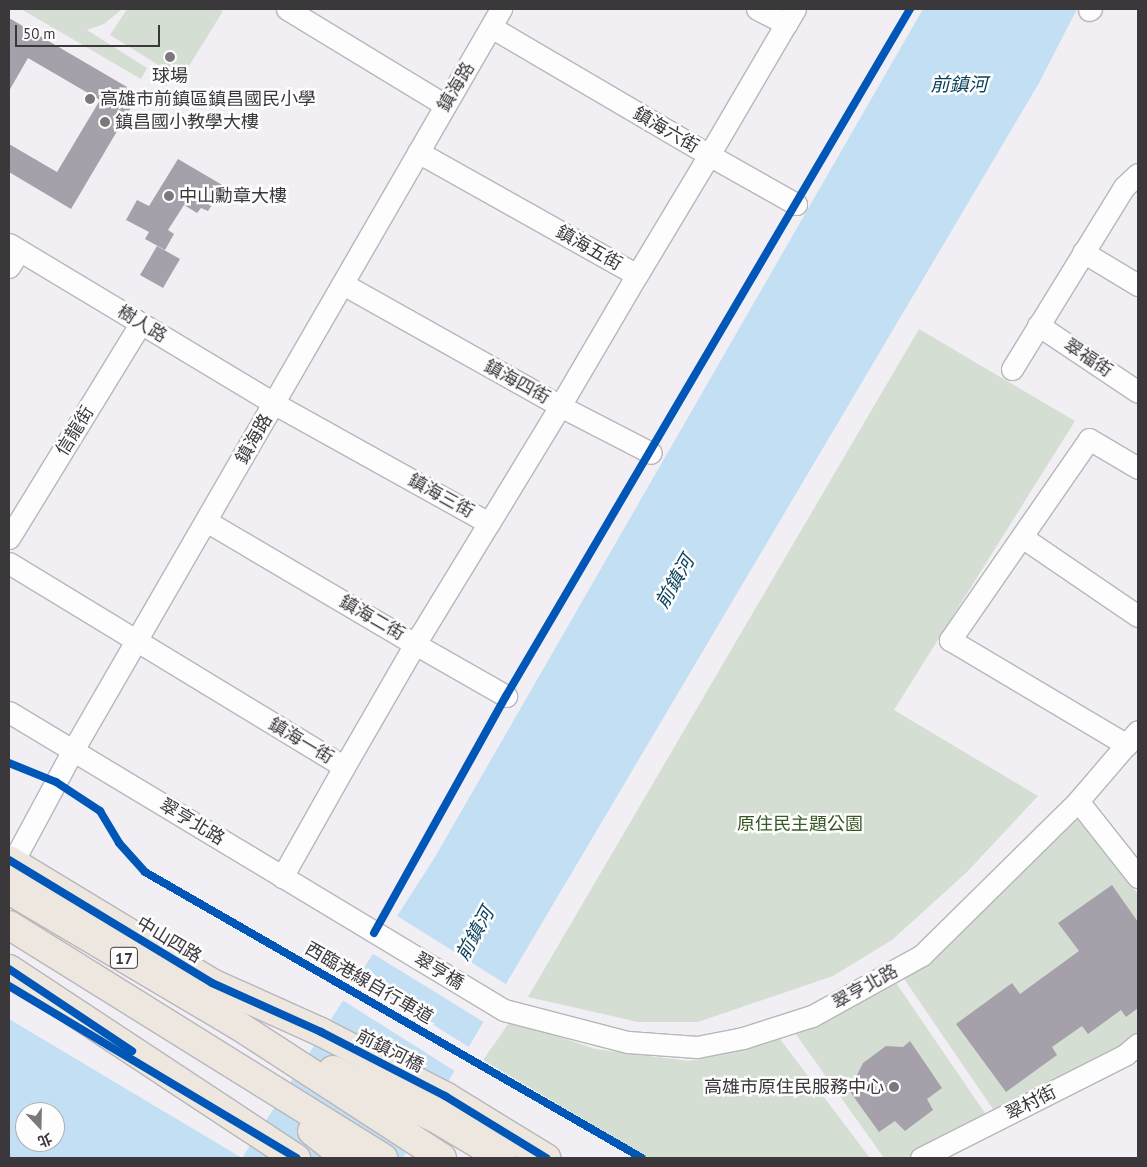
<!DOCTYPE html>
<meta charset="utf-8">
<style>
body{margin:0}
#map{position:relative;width:1147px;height:1167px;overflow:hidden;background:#f2eff4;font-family:"PT Sans","Noto Sans TC",sans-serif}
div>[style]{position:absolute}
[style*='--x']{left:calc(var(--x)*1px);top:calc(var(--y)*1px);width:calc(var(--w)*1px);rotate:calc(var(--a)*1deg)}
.green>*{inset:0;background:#d5ded2}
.water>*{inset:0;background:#c2dff3}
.pier>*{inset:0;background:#f2eff4}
.building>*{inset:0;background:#a5a0a9}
.roads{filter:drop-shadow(1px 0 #b8b6ba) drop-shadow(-1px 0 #b8b6ba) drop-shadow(0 1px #b8b6ba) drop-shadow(0 -1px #b8b6ba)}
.street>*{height:21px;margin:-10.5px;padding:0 10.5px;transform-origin:10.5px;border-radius:10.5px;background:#fdfdfd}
.primary>*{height:28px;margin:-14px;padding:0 14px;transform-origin:14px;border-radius:14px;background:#ede7df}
.cycleway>*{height:8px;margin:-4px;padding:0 4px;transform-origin:4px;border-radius:4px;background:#0057b8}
.dots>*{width:14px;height:14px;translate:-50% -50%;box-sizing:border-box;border:2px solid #fefdfe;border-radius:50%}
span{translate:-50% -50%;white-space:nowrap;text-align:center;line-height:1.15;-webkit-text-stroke:5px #fefdfe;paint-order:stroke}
.shield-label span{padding:1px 4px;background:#fefdfe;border:1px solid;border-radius:4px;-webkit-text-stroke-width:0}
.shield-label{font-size:16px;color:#3b383c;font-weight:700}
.poi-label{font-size:18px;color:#3b383c}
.left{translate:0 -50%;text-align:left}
.right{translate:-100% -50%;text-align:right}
.street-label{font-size:18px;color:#3b383c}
.park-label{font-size:18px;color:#375823}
.water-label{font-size:19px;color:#09415c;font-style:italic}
.frame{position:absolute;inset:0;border:10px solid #3b383c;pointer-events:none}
.north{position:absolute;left:15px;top:1102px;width:50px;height:50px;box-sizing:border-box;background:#fefdfe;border:1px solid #b0aeb0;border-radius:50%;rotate:159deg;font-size:14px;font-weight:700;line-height:20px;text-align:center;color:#3b383c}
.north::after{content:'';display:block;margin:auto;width:18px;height:22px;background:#7b787c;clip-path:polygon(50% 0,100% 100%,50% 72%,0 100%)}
.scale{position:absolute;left:15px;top:25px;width:145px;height:22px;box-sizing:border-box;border:2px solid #3b383c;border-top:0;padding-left:6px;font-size:15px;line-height:18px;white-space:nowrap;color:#3b383c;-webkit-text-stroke:4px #fefdfe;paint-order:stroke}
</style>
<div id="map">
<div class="green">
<div style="clip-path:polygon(21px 9px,122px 9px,104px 24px,87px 30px,147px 68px,141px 79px)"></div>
<div style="clip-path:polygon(127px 9px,219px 9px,223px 11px,181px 79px,110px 35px)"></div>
<div style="clip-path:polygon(919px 329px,1075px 421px,894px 710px,1038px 796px,967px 872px,892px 940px,833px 976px,698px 1022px,638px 1022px,528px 997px)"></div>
<div style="clip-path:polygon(1073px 814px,1138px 894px,1138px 1036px,997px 1115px,900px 973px)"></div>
<div style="clip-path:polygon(892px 977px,989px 1119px,912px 1158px,884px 1158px,795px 1033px,819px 1025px)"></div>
<div style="clip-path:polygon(511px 1020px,595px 1049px,689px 1061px,780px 1039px,870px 1158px,648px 1158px,483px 1060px)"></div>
</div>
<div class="water">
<div style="clip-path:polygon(evenodd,923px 9px,1077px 9px,1039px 83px,403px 1158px,9px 1158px,9px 1019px,242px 1158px,435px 857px,923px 9px,25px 1112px,55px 1112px,55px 1142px,25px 1142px,25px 1112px)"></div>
</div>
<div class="pier">
<div style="clip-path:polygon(394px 914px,509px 986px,487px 1024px,370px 952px)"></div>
<div style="clip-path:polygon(354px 975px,472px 1049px,458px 1073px,339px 998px)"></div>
</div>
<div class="building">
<div style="clip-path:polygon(9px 18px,139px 94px,71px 209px,9px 172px,9px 144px,57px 172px,100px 100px,28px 58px,9px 91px)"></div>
<div style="clip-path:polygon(178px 159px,224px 186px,208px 211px,201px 208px,197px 213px,184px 205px,168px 230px,174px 234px,165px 250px,145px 239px,149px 232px,126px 220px,137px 200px,149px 206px)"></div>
<div style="clip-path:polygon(157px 246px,180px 259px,163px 288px,140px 275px)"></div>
<div style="clip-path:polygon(1112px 885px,1138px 922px,1138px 1008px,1126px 1017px,1121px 1010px,1088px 1034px,1082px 1026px,1052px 1047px,1057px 1055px,1006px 1092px,956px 1024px,1012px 983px,1020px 994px,1079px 951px,1058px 923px)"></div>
<div style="clip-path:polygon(910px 1041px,942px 1088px,927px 1099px,933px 1110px,905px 1131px,895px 1121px,879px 1132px,846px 1086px,855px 1079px,863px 1063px,886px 1046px,903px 1047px)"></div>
</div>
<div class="roads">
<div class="street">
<div style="--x:287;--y:9;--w:185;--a:31.3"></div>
<div style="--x:757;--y:9;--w:33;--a:27"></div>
<div style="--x:786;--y:24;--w:17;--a:-59"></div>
<div style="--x:1089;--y:10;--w:2;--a:-27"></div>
<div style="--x:491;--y:27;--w:253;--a:30.4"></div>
<div style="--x:709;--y:155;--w:152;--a:-59.6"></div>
<div style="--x:418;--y:152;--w:251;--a:29.3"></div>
<div style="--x:637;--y:275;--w:140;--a:-59"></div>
<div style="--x:709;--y:155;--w:100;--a:29.4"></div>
<div style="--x:9;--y:244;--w:310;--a:31"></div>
<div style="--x:275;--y:404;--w:245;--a:29.1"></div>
<div style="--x:489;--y:523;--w:137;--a:-58.7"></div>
<div style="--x:560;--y:406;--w:102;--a:27.3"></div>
<div style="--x:1083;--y:252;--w:64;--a:31"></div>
<div style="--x:9;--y:267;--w:19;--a:-58"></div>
<div style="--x:343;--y:284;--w:249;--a:29.3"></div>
<div style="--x:560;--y:406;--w:152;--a:-59.6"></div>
<div style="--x:1038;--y:325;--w:120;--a:33.8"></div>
<div style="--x:1012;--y:369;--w:214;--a:-58.4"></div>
<div style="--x:1124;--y:187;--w:19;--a:-43"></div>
<div style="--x:206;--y:521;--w:243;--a:30.5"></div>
<div style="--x:415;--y:644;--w:142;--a:-58.6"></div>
<div style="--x:1022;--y:537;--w:140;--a:34.3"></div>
<div style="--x:9;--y:538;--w:251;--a:-58.5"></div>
<div style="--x:9;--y:563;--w:392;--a:31.3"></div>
<div style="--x:344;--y:767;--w:142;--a:-60"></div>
<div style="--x:415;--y:644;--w:105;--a:29.7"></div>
<div style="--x:9;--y:712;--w:578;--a:31.05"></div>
<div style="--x:504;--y:1010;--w:128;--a:14.5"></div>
<div style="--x:628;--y:1042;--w:69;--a:4.1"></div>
<div style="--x:697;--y:1047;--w:47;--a:-11.1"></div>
<div style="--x:743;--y:1038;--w:72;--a:-17.7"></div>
<div style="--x:812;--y:1016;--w:126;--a:-29"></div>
<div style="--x:922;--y:955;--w:219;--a:-44.6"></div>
<div style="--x:1078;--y:801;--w:92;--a:-49.4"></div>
<div style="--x:1127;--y:745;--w:206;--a:-149.3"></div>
<div style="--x:950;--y:640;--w:244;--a:-55.3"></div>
<div style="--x:1089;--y:439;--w:57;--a:30.6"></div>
<div style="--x:1078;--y:801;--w:97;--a:51.7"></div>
<div style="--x:9;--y:869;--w:135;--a:-61.7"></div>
<div style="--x:73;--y:750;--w:856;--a:-59.99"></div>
<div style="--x:282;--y:877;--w:126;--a:-60.6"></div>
<div style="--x:921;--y:1158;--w:229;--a:-26.8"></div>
<div style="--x:1125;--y:1055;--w:17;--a:-40"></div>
</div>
<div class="primary">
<div style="--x:9;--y:860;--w:237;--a:31.2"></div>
<div style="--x:212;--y:983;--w:120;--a:24.2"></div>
<div style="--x:321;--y:1032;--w:140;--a:27.3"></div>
<div style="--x:445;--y:1096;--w:119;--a:31.5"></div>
<div style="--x:9;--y:890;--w:267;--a:30.6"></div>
<div style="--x:239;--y:1026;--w:242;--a:33"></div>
<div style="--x:9;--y:925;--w:441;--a:31.9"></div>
<div style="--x:9;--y:969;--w:344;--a:33.4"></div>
<div style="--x:333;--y:1070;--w:113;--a:25.2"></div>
<div style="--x:435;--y:1118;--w:78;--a:30.8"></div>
<div style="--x:312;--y:1131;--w:43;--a:38.5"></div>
</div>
</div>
<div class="cycleway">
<div style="--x:9;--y:763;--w:51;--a:22"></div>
<div style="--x:56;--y:782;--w:53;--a:33.4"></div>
<div style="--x:100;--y:811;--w:37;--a:59"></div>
<div style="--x:119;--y:843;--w:39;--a:48"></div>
<div style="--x:145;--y:872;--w:573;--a:29.92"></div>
<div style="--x:9;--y:860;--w:237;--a:31.2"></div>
<div style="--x:212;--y:983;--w:120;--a:24.2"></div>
<div style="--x:321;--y:1032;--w:140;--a:27.3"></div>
<div style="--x:445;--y:1096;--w:119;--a:31.5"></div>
<div style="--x:374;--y:933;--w:271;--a:-60.9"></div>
<div style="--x:506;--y:696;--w:797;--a:-59.54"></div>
<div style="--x:9;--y:969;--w:148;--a:33.7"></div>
<div style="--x:9;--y:986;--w:335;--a:30.9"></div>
</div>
<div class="dots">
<div style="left:170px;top:57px;background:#7b787c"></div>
<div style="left:90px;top:99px;background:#7b787c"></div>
<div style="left:105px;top:122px;background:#7b787c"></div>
<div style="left:169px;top:196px;background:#7b787c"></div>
<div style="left:894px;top:1087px;background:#7b787c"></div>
</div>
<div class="shield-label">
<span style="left:124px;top:958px">17</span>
</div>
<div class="poi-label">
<span style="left:170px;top:76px">球場</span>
<span class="left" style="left:100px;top:99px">高雄市前鎮區鎮昌國民小學</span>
<span class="left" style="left:115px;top:122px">鎮昌國小教學大樓</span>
<span class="left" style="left:179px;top:196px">中山勳章大樓</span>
<span class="right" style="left:884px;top:1087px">高雄市原住民服務中心</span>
</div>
<div class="street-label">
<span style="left:456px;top:87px;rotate:-59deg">鎮海路</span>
<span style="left:666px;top:130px;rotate:30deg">鎮海六街</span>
<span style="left:589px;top:248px;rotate:29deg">鎮海五街</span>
<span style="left:142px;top:324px;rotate:31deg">樹人路</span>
<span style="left:1088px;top:358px;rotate:34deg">翠福街</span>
<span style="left:517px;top:382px;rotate:29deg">鎮海四街</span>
<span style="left:75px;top:431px;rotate:-58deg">信龍街</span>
<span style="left:254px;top:439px;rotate:-60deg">鎮海路</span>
<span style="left:441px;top:496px;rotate:29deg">鎮海三街</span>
<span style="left:372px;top:618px;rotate:30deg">鎮海二街</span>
<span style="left:301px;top:741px;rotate:31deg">鎮海一街</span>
<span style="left:192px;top:822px;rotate:31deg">翠亨北路</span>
<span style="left:169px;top:940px;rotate:31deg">中山四路</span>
<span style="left:439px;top:971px;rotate:31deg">翠亨橋</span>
<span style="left:369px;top:983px;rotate:30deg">西臨港線自行車道</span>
<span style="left:865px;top:987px;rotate:-29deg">翠亨北路</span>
<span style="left:390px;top:1051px;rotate:27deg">前鎮河橋</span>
<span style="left:1031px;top:1103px;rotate:-27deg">翠村街</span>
</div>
<div class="park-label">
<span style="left:800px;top:824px">原住民主題公園</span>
</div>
<div class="water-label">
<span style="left:959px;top:85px">前鎮河</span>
<span style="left:675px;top:582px;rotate:-60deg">前鎮河</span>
<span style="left:475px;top:934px;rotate:-61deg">前鎮河</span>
</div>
<div class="frame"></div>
<div class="north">北</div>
<div class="scale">50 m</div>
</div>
